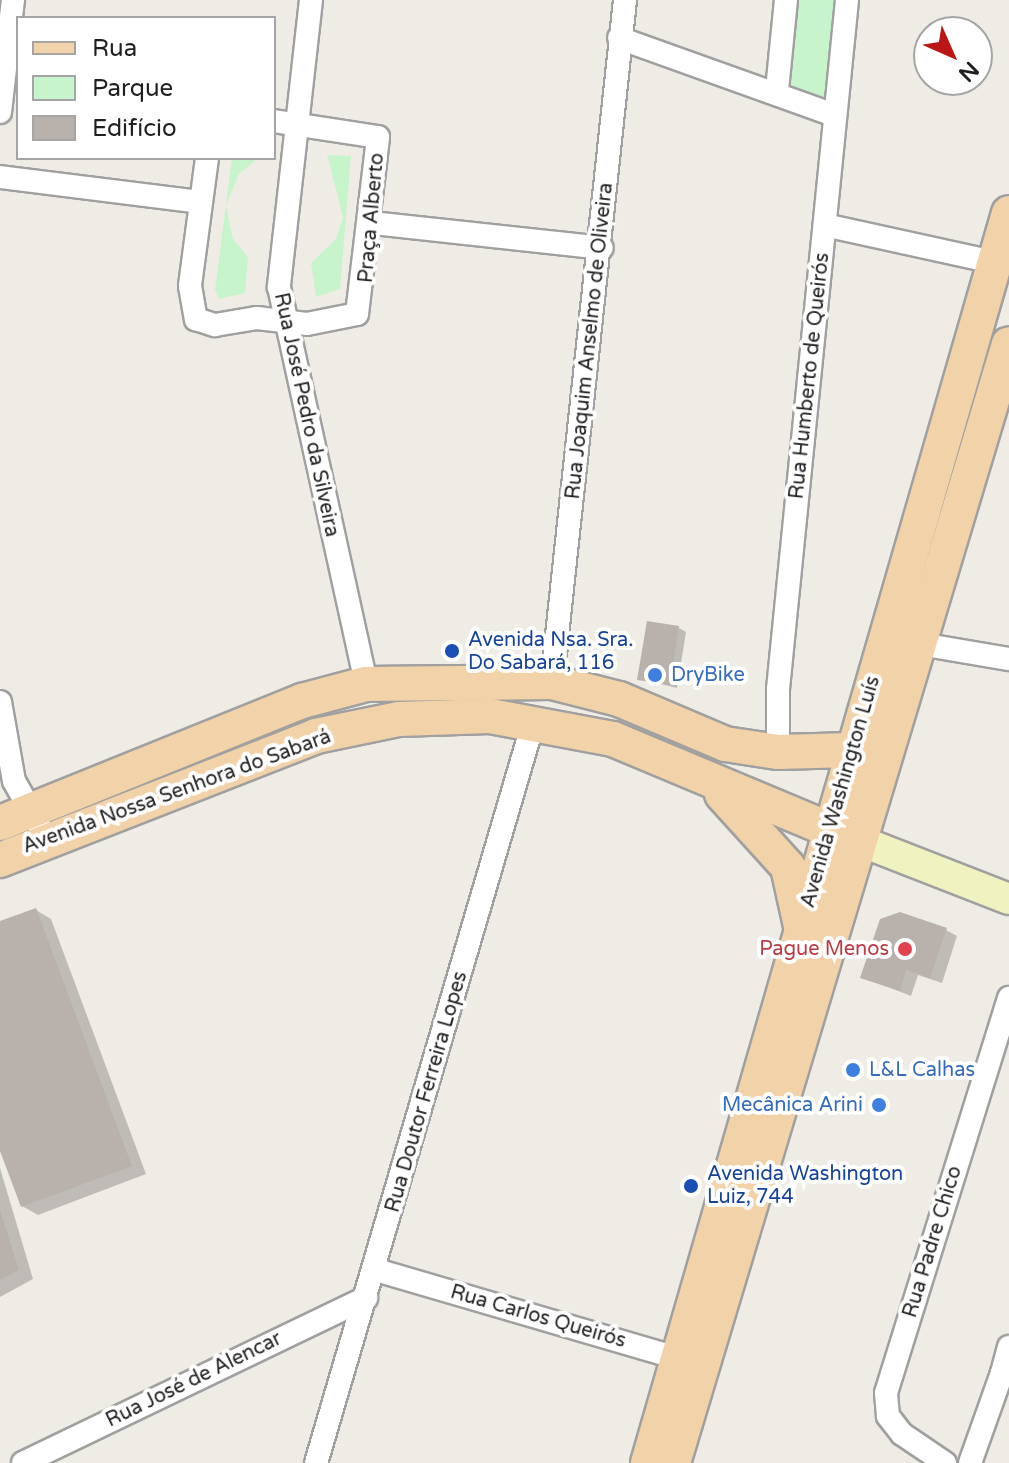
<!DOCTYPE html>
<meta charset="utf-8">
<style>
body{margin:0}
#map{position:relative;width:1009px;height:1463px;overflow:hidden;background:#efece6;font-family:"Varela Round",sans-serif}
div>[style]{position:absolute}
[style*='--x']{left:calc(var(--x)*1px);top:calc(var(--y)*1px);width:calc(var(--w)*1px);rotate:calc(var(--a)*1deg)}
.park>*{inset:0;background:#c8f4cc}
.shadow>*{inset:0;background:#0003}
.building>*{inset:0;background:#b8b1ac}
.roads{filter:drop-shadow(2px 0 #a0a0a0) drop-shadow(-2px 0 #a0a0a0) drop-shadow(0 2px #a0a0a0) drop-shadow(0 -2px #a0a0a0)}
.street>*{height:22px;margin:-11px;padding:0 11px;transform-origin:11px;border-radius:11px;background:#fff}
.secondary>*{height:30px;margin:-15px;padding:0 15px;transform-origin:15px;border-radius:15px;background:#f0f3c0}
.primary>*{height:34px;margin:-17px;padding:0 17px;transform-origin:17px;border-radius:17px;background:#f2d2a8}
.dots>*{width:22px;height:22px;translate:-50% -50%;box-sizing:border-box;border:4px solid #fff;border-radius:50%}
span{translate:-50% -50%;white-space:nowrap;text-align:center;line-height:1.15;-webkit-text-stroke:8px #fff;paint-order:stroke}
.street-label{font-size:20px;color:#1f1f1f}
.transit-label{font-size:20px;color:#164399}
.left{translate:0 -50%;text-align:left}
.shop-label{font-size:20px;color:#366cbe}
.right{translate:-100% -50%;text-align:right}
.health-label{font-size:20px;color:#be3a42}
.legend{position:absolute;left:16px;top:16px;width:260px;height:144px;box-sizing:border-box;background:#fff;border:2px solid #a5a5a5;margin:0;padding:10px 14px;list-style:none;font-size:24px;color:#1f1f1f}
.legend li{display:flex;align-items:center;gap:16px;height:40px}
.legend b{width:40px;border:2px solid #a5a5a5}
.north{position:absolute;left:913px;top:16px;width:80px;height:80px;box-sizing:border-box;background:#fff;border:2px solid #a5a5a5;border-radius:50%;rotate:135deg;font-size:22px;font-weight:700;line-height:32px;text-align:center;color:#1f1f1f}
.north::after{content:'';display:block;margin:auto;width:28px;height:36px;background:#b91615;clip-path:polygon(50% 0,100% 100%,50% 72%,0 100%)}
</style>
<div id="map">
<div class="park">
<div style="clip-path:polygon(792px 0,837px 0,826px 99px,784px 83px)"></div>
<div style="clip-path:polygon(327px 155px,351px 156px,340px 289px,316px 297px,311px 263px,336px 239px,343px 217px)"></div>
<div style="clip-path:polygon(232px 158px,258px 158px,239px 174px,226px 206px,233px 239px,248px 257px,245px 293px,219px 299px,215px 290px)"></div>
</div>
<div class="shadow">
<div style="clip-path:polygon(679px 628px,686px 632px,677px 688px,639px 679px)"></div>
<div style="clip-path:polygon(36px 910px,51px 919px,146px 1174px,38px 1215px,22px 1206px,0 1145px,0 924px)"></div>
<div style="clip-path:polygon(946px 930px,957px 936px,942px 983px,918px 975px,911px 996px,862px 977px)"></div>
<div style="clip-path:polygon(0 1168px,33px 1279px,0 1297px)"></div>
</div>
<div class="building">
<div style="clip-path:polygon(647px 621px,679px 626px,670px 685px,637px 680px)"></div>
<div style="clip-path:polygon(36px 908px,132px 1166px,21px 1207px,0 1151px,0 921px)"></div>
<div style="clip-path:polygon(900px 912px,947px 928px,930px 978px,906px 970px,900px 991px,860px 978px,880px 919px)"></div>
<div style="clip-path:polygon(0 1210px,19px 1270px,0 1280px)"></div>
</div>
<div class="roads">
<div class="street">
<div style="--x:311;--y:0;--w:289;--a:96.4"></div>
<div style="--x:279;--y:287;--w:406;--a:77.6"></div>
<div style="--x:619;--y:38;--w:228;--a:19.7"></div>
<div style="--x:777;--y:90;--w:90;--a:-84.3"></div>
<div style="--x:0;--y:112;--w:113;--a:-83.4"></div>
<div style="--x:207;--y:158;--w:129;--a:97.6"></div>
<div style="--x:190;--y:286;--w:34;--a:80"></div>
<div style="--x:196;--y:319;--w:20;--a:18"></div>
<div style="--x:215;--y:325;--w:43;--a:-9.5"></div>
<div style="--x:257;--y:318;--w:50;--a:6.8"></div>
<div style="--x:307;--y:324;--w:51;--a:-11.3"></div>
<div style="--x:357;--y:314;--w:178;--a:-83.2"></div>
<div style="--x:378;--y:137;--w:105;--a:-171.3"></div>
<div style="--x:0;--y:177;--w:202;--a:7.1"></div>
<div style="--x:373;--y:223;--w:230;--a:6.2"></div>
<div style="--x:825;--y:225;--w:172;--a:12.4"></div>
<div style="--x:920;--y:644;--w:90;--a:9.6"></div>
<div style="--x:552;--y:682;--w:686;--a:-83.89"></div>
<div style="--x:0;--y:702;--w:80;--a:80"></div>
<div style="--x:14;--y:781;--w:65;--a:60.7"></div>
<div style="--x:778;--y:752;--w:63;--a:-90"></div>
<div style="--x:778;--y:689;--w:692;--a:-84.28"></div>
<div style="--x:376;--y:1270;--w:325;--a:16.3"></div>
<div style="--x:1002;--y:1373;--w:27;--a:-75"></div>
<div style="--x:23;--y:1463;--w:381;--a:-25.7"></div>
<div style="--x:316;--y:1463;--w:774;--a:-73.65"></div>
<div style="--x:945;--y:1463;--w:52;--a:-146"></div>
<div style="--x:902;--y:1434;--w:23;--a:-128"></div>
<div style="--x:888;--y:1416;--w:23;--a:-95"></div>
<div style="--x:886;--y:1393;--w:414;--a:-72.7"></div>
<div style="--x:970;--y:1463;--w:96;--a:-70.4"></div>
<div style="--x:1002;--y:1373;--w:7;--a:8"></div>
</div>
<div class="secondary">
<div style="--x:860;--y:841;--w:160;--a:21.3"></div>
</div>
<div class="primary">
<div style="--x:722;--y:794;--w:98;--a:47.9"></div>
<div style="--x:788;--y:867;--w:60;--a:77.6"></div>
<div style="--x:0;--y:823;--w:326;--a:-22"></div>
<div style="--x:302;--y:701;--w:66;--a:-14.9"></div>
<div style="--x:366;--y:684;--w:186;--a:-0.6"></div>
<div style="--x:552;--y:682;--w:69;--a:14.2"></div>
<div style="--x:619;--y:699;--w:115;--a:23"></div>
<div style="--x:725;--y:744;--w:54;--a:8.6"></div>
<div style="--x:778;--y:752;--w:74;--a:-1.5"></div>
<div style="--x:0;--y:860;--w:339;--a:-21.4"></div>
<div style="--x:316;--y:736;--w:85;--a:-11.6"></div>
<div style="--x:399;--y:719;--w:91;--a:-1.9"></div>
<div style="--x:490;--y:716;--w:125;--a:10.6"></div>
<div style="--x:613;--y:739;--w:259;--a:22.7"></div>
<div style="--x:648;--y:1463;--w:1301;--a:-73.89"></div>
<div style="--x:673;--y:1463;--w:1168;--a:-73.29"></div>
</div>
</div>
<div class="dots">
<div style="left:452px;top:651px;background:#1a4fb4"></div>
<div style="left:655px;top:675px;background:#3f7fe0"></div>
<div style="left:905px;top:949px;background:#e0444e"></div>
<div style="left:853px;top:1070px;background:#3f7fe0"></div>
<div style="left:879px;top:1105px;background:#3f7fe0"></div>
<div style="left:691px;top:1186px;background:#1a4fb4"></div>
</div>
<div class="street-label">
<span style="left:372px;top:218px;rotate:-85deg">Praça Alberto</span>
<span style="left:590px;top:341px;rotate:-84deg">Rua Joaquim Anselmo de Oliveira</span>
<span style="left:810px;top:376px;rotate:-84deg">Rua Humberto de Queirós</span>
<span style="left:306px;top:415px;rotate:78deg">Rua José Pedro da Silveira</span>
<span style="left:177px;top:792px;rotate:-20deg">Avenida Nossa Senhora do Sabará</span>
<span style="left:841px;top:792px;rotate:-74deg">Avenida Washington Luís</span>
<span style="left:427px;top:1092px;rotate:-74deg">Rua Doutor Ferreira Lopes</span>
<span style="left:933px;top:1242px;rotate:-73deg">Rua Padre Chico</span>
<span style="left:538px;top:1317px;rotate:16deg">Rua Carlos Queirós</span>
<span style="left:194px;top:1380px;rotate:-26deg">Rua José de Alencar</span>
</div>
<div class="transit-label">
<span class="left" style="left:468px;top:652px">Avenida Nsa. Sra.<br>Do Sabará, 116</span>
<span class="left" style="left:707px;top:1186px">Avenida Washington<br>Luiz, 744</span>
</div>
<div class="shop-label">
<span class="left" style="left:671px;top:675px">DryBike</span>
<span class="left" style="left:869px;top:1070px">L&amp;L Calhas</span>
<span class="right" style="left:863px;top:1105px">Mecânica Arini</span>
</div>
<div class="health-label">
<span class="right" style="left:889px;top:949px">Pague Menos</span>
</div>
<ul class="legend">
<li><b style="height:10px;background:#f2d2a8"></b>Rua</li>
<li><b style="height:22px;background:#c8f4cc"></b>Parque</li>
<li><b style="height:22px;background:#b8b1ac"></b>Edifício</li>
</ul>
<div class="north">N</div>
</div>
